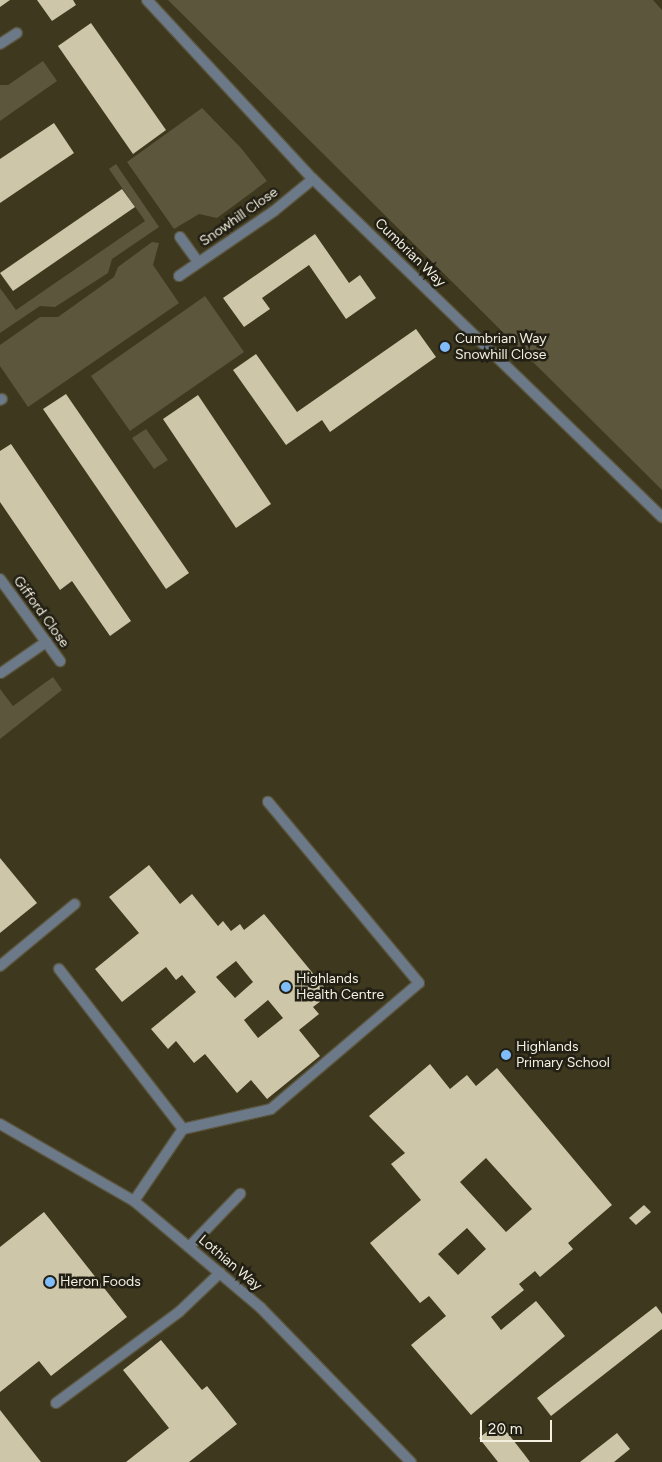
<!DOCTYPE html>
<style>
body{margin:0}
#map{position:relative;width:662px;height:1462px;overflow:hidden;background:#3e381e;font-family:Figtree,sans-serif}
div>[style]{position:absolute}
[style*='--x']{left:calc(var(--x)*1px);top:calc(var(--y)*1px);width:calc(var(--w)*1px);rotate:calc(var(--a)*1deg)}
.green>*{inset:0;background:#5c563d}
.building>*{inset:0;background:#cdc6a8}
.roads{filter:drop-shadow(1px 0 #5b553d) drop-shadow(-1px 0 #5b553d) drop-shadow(0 1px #5b553d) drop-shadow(0 -1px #5b553d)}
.service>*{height:10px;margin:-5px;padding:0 5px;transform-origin:5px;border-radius:5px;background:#6b7988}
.minor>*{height:10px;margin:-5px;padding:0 5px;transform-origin:5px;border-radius:5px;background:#6b7988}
.tertiary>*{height:10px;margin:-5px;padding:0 5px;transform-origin:5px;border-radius:5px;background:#6b7988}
.dots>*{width:14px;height:14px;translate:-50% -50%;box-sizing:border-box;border:2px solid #221f14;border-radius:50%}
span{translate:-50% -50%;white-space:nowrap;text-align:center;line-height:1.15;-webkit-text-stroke:5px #221f14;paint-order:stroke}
.street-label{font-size:14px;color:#f3f0e0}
.poi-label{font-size:14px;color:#f3f0e0}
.left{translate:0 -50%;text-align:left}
.scale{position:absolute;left:480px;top:1420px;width:72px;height:22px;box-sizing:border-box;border:2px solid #f3f0e0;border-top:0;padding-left:6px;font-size:15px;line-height:18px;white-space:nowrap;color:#f3f0e0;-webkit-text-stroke:4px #221f14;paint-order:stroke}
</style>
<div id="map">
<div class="green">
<div style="clip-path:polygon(168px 0,653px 0,662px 10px,662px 490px)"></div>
<div style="clip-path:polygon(43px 61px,57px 81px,0 121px,0 85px,8px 85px)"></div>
<div style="clip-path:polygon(202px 108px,241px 148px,267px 181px,217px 218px,199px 214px,174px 229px,127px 162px)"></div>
<div style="clip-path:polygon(116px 164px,159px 227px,112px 259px,108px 273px,55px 307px,40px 306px,0 333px,0 288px,16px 310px,145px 221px,109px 169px)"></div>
<div style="clip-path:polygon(152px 242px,159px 243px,153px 265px,179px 303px,28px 407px,0 366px,0 345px,40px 317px,58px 317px,114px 277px,118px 267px)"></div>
<div style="clip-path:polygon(205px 296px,244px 352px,130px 431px,91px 376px)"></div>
<div style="clip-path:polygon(146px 429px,168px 460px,154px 469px,132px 438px)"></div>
<div style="clip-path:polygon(53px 677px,62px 690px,0 739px,0 689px,13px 706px)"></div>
</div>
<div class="building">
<div style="clip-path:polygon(0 0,10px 0,0 7px)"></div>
<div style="clip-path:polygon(37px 0,73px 0,76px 5px,52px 21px)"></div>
<div style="clip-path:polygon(91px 23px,166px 130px,133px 154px,58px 46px)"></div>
<div style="clip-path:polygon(54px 123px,74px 153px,0 203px,0 159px)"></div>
<div style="clip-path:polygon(122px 189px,135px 207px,13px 291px,0 273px)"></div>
<div style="clip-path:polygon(315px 234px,349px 283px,360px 275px,376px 298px,346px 319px,309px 265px,262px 298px,270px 309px,244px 327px,223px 298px)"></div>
<div style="clip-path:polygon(416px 329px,436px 357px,330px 432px,322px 420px,286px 445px,233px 370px,256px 354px,297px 412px)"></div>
<div style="clip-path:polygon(66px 394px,189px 573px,166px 589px,43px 409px)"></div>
<div style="clip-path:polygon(198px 395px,271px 504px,236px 528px,163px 419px)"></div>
<div style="clip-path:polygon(11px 444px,131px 621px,110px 636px,72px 581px,60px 590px,0 502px,0 451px)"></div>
<div style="clip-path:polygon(0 858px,37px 903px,0 933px)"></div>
<div style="clip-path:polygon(evenodd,149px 865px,180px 904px,192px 894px,218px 926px,223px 921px,231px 931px,240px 924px,244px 930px,264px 914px,330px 994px,313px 1007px,319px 1014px,299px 1030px,320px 1056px,267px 1099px,251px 1080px,237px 1093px,205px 1054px,194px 1063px,176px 1041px,168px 1049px,151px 1029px,196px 992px,182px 975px,176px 980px,166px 967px,122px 1002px,95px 969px,139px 933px,109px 897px,149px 865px,236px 961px,253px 982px,235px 998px,216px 977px,236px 961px,149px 865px,268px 1000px,283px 1018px,258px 1038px,244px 1020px,268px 1000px)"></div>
<div style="clip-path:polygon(evenodd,430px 1064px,450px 1089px,467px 1075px,476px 1086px,497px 1068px,612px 1205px,568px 1243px,573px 1249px,540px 1277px,535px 1271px,519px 1284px,524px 1290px,491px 1317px,501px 1330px,536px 1301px,565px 1336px,471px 1415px,411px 1345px,446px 1316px,429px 1296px,420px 1303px,370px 1243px,421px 1200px,391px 1164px,405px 1153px,369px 1116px,430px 1064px,486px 1158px,532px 1209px,506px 1232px,460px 1182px,486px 1158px,430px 1064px,467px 1228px,486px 1249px,458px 1275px,438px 1254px,467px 1228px)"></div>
<div style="clip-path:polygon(644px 1205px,651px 1212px,636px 1225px,629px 1218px)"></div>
<div style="clip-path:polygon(44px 1212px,127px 1317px,51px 1376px,39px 1361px,0 1392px,0 1247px)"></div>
<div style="clip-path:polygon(656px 1306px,662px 1314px,662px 1329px,551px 1416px,537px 1398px)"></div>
<div style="clip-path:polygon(161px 1340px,202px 1390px,207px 1386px,237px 1424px,189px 1462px,126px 1462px,169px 1428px,123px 1370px)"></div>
<div style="clip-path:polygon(0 1410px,41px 1462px,0 1462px)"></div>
<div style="clip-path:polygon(499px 1422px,524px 1454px,530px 1462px,498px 1462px,479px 1438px)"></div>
<div style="clip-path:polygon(617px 1433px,630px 1449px,614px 1462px,580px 1462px)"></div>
</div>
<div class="roads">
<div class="service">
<div style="--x:1;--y:673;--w:55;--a:-34.6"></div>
<div style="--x:0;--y:966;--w:97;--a:-39.6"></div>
<div style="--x:59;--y:969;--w:202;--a:52.2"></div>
<div style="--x:183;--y:1129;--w:90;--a:-12.8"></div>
<div style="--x:271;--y:1109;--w:194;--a:-40.4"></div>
<div style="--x:419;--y:983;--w:236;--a:-129.8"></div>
<div style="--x:134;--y:1201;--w:87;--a:-55.8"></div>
<div style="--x:189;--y:1247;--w:74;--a:-46.1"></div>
<div style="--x:56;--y:1403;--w:153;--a:-36.5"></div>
<div style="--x:179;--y:1312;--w:57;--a:-43.6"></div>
</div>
<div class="minor">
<div style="--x:0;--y:44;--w:20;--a:-33"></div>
<div style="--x:180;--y:237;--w:31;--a:54"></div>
<div style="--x:179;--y:276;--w:115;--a:-34.4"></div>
<div style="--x:274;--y:211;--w:50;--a:-39.4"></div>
<div style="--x:0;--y:400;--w:2;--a:-27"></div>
<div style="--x:0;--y:579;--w:102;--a:53.8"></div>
<div style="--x:0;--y:1124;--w:155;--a:29.9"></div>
<div style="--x:134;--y:1201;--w:166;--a:40.1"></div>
<div style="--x:261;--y:1308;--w:215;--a:45.8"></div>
</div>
<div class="tertiary">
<div style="--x:147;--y:0;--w:244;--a:47.2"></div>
<div style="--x:313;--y:179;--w:486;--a:44.1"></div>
</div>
</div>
<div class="dots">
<div style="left:445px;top:347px;background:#81bcfa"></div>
<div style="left:286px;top:987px;background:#81bcfa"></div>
<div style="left:506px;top:1055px;background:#81bcfa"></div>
<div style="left:50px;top:1282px;background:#81bcfa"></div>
</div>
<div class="street-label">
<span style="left:239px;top:217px;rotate:-35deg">Snowhill Close</span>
<span style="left:410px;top:253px;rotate:44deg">Cumbrian Way</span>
<span style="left:41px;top:612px;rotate:54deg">Gifford Close</span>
<span style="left:230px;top:1263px;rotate:40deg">Lothian Way</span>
</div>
<div class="poi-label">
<span class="left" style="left:455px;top:347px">Cumbrian Way<br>Snowhill Close</span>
<span class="left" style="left:296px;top:987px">Highlands<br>Health Centre</span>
<span class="left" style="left:516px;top:1055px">Highlands<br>Primary School</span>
<span class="left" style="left:60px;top:1282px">Heron Foods</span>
</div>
<div class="scale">20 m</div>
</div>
